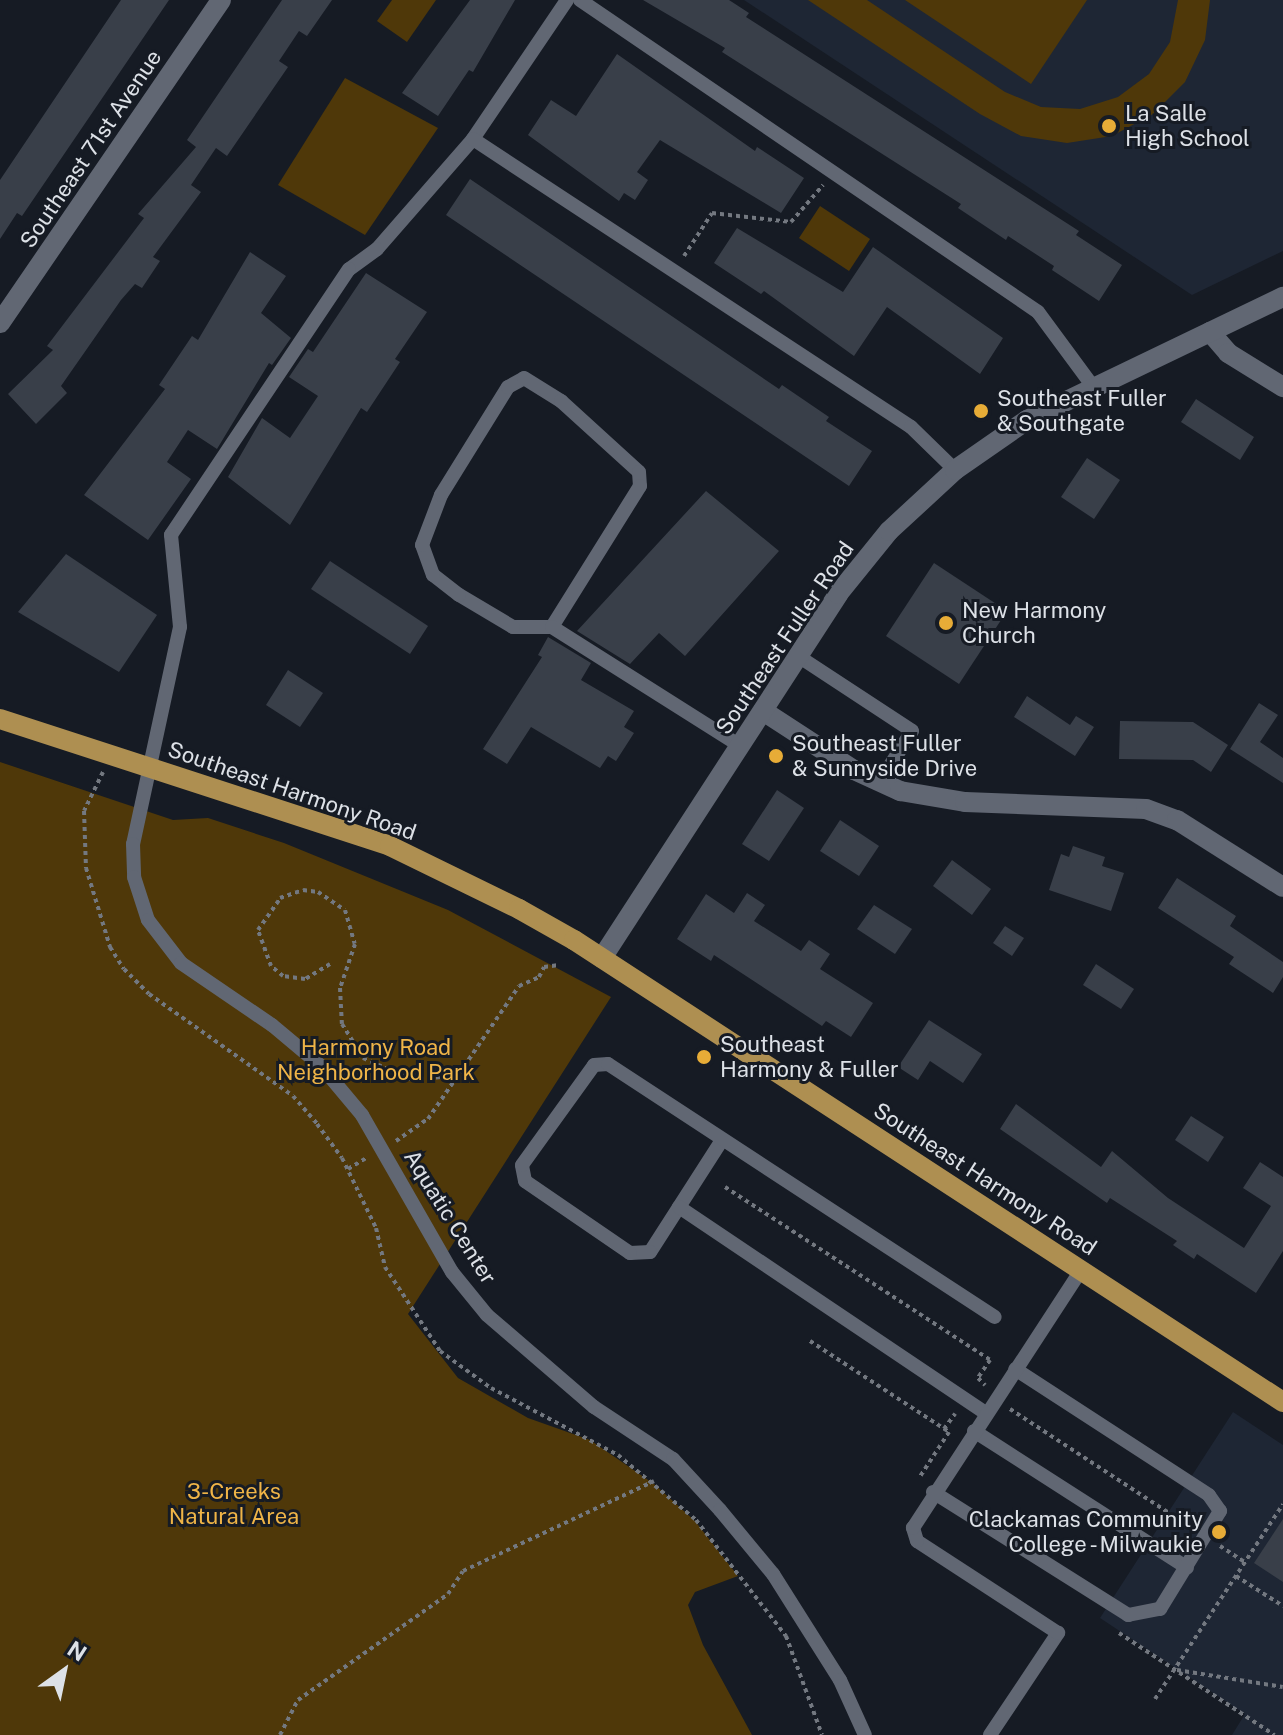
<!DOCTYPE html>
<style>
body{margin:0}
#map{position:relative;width:1283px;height:1735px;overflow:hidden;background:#161b24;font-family:"Public Sans",sans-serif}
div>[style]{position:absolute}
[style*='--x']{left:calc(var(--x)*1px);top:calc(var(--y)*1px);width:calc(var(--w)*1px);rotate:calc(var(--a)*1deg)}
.built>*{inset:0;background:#1e2634}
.green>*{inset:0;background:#4f3809}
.building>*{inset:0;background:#393f49}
.path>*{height:4px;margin-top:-2px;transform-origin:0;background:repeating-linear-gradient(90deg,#737880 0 4px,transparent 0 8px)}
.lane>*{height:14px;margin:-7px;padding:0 7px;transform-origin:7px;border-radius:7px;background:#616773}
.street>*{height:20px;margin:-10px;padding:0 10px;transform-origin:10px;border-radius:10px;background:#616773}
.secondary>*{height:20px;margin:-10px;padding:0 10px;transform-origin:10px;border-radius:10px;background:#616773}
.primary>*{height:20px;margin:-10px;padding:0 10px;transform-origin:10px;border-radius:10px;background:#ae8f51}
.dots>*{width:22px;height:22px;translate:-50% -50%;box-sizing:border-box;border:4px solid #161b24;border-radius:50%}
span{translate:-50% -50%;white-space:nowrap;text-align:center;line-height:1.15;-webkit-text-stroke:6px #161b24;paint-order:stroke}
.poi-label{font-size:22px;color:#dde1e7}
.left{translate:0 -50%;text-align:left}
.right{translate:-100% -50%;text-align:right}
.street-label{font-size:22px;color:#dde1e7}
.park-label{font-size:22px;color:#efb447}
.north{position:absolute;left:24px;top:1631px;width:80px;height:80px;-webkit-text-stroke:6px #161b24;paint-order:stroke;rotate:33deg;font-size:22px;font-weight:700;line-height:32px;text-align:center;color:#dde1e7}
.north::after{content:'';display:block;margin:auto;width:28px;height:36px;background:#dde1e7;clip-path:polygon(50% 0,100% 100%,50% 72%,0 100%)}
</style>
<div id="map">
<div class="built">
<div style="clip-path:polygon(744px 0,1283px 0,1283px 251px,1192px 295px)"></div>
<div style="clip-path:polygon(1233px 1412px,1283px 1445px,1283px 1735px,1232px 1735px,1245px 1714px,1100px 1618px)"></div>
</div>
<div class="green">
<div style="clip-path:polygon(392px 0,436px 0,407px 42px,377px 21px)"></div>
<div style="clip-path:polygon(808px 0,867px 0,1005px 92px,1041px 107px,1080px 109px,1118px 97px,1149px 74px,1170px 42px,1178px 0,1210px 0,1205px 40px,1185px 82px,1153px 114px,1112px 136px,1067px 143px,1021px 136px,980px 114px)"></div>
<div style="clip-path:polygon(905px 0,1087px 0,1031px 84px)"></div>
<div style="clip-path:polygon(345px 78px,438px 128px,365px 235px,278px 185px)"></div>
<div style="clip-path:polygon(820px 206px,870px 239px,849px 271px,799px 238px)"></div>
<div style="clip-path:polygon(0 762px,173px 820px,208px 818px,284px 843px,448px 910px,611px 997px,408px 1314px,458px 1378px,528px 1418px,590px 1440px,654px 1484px,695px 1521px,738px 1576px,695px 1592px,688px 1605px,703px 1645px,752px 1735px,0 1735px)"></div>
</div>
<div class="building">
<div style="clip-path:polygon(121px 0,169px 0,22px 216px,17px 213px,0 239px,0 180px)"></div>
<div style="clip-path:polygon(282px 0,332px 0,307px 36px,299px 31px,279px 61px,288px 67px,227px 156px,216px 148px,191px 185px,201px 192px,153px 257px,160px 261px,142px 288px,135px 284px,121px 300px,61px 386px,67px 393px,36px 424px,8px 394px,53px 350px,47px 346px,144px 218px,138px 214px,196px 147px,187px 140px)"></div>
<div style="clip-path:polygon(470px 0,515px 0,473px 72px,469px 70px,438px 116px,402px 93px)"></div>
<div style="clip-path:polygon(643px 0,729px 0,749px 13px,746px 17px,1079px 231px,1076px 235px,1122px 265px,1099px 301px,1052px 270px,1054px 266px,1008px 236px,1006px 240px,958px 208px,961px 204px,722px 52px,725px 48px)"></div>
<div style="clip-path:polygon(617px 54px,755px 151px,757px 147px,804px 178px,781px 213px,660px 140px,637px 172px,648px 180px,635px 200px,624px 193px,619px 201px,528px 135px,551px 100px,576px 116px)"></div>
<div style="clip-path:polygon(470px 179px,779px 389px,782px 385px,829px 417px,826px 421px,872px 451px,849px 486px,446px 215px)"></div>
<div style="clip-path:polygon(737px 228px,843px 292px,873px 247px,1003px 338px,980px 374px,887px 307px,854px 356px,764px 291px,761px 294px,714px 263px)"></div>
<div style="clip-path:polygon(250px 252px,286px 276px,261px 313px,291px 338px,272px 365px,269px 363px,217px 449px,188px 430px,167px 462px,191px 479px,148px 540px,84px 495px,165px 389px,159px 385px,192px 336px,198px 340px)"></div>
<div style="clip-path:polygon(366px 273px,427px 312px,395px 359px,400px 362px,367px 412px,361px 408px,290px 525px,228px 477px,262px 418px,290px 438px,318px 396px,289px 377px,308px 349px,313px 352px)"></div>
<div style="clip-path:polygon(1196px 399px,1254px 437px,1240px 460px,1181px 422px)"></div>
<div style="clip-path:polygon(1087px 458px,1120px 480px,1094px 519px,1061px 497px)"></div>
<div style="clip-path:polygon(706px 491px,779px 551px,685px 656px,659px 633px,630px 664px,577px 631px)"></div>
<div style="clip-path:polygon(66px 554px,157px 615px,119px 672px,18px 612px)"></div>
<div style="clip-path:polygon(330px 561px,428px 626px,410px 654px,311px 589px)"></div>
<div style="clip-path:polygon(934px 563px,1007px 611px,959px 684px,886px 636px)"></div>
<div style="clip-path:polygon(548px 637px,591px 663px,581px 680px,634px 711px,624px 727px,634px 733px,616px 761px,608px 756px,600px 768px,531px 727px,507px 764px,483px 749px,542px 657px,538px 655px)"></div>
<div style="clip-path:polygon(288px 670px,323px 693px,300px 727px,266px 705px)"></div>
<div style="clip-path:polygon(1027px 696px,1070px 725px,1076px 716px,1094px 727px,1075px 756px,1014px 717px)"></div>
<div style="clip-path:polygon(1259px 703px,1278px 715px,1260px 742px,1283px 758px,1283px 783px,1230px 749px)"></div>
<div style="clip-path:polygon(1120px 721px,1193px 722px,1228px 745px,1211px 772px,1193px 760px,1119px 759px)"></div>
<div style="clip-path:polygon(777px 790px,804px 808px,769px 861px,742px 844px)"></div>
<div style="clip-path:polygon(840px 820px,879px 846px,859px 876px,820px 851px)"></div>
<div style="clip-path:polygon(1073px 846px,1105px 857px,1102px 866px,1124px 873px,1111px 911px,1049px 890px,1061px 854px,1069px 857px)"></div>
<div style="clip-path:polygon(952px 860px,991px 889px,972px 915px,933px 886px)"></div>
<div style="clip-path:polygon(1177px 878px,1236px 916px,1230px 926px,1283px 962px,1283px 977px,1273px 993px,1229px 964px,1234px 957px,1158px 908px)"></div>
<div style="clip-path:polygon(747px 893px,765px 905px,754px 921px,801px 951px,809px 940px,830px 954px,820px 969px,873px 1003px,851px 1037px,826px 1021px,822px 1026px,714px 955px,711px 961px,677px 939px,706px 894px,734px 913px)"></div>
<div style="clip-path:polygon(874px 905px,912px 929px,895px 954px,857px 929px)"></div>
<div style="clip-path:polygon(1005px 926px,1024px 938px,1012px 956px,993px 943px)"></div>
<div style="clip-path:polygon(1096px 964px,1134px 989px,1121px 1009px,1083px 985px)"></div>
<div style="clip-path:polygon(929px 1020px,982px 1054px,963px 1083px,930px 1061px,918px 1080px,898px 1067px)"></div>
<div style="clip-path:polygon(1016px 1104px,1101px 1167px,1112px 1151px,1168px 1198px,1244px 1248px,1271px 1206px,1243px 1188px,1260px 1162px,1283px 1177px,1283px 1251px,1256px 1293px,1197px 1254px,1194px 1259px,1173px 1245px,1177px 1241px,1110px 1198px,1107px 1203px,1000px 1129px)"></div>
<div style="clip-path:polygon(1191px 1116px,1224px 1137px,1208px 1162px,1175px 1140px)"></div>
<div style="clip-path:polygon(1283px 1519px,1283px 1582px,1254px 1563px)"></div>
</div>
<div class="path">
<div style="--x:684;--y:256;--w:51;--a:-56.9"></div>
<div style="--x:712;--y:213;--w:80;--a:6.5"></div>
<div style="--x:791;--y:222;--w:49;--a:-49.1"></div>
<div style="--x:103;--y:772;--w:43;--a:116"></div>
<div style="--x:84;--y:811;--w:57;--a:88"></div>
<div style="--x:86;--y:868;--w:83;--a:73.1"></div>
<div style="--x:110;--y:947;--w:26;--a:58"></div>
<div style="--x:124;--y:969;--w:35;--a:45"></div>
<div style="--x:149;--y:994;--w:176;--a:35.3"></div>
<div style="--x:293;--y:1096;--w:37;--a:49"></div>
<div style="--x:317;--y:1124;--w:42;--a:53.7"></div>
<div style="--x:342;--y:1158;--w:78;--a:64.1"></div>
<div style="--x:376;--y:1228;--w:40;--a:77"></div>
<div style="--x:385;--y:1267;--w:100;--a:56.8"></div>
<div style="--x:440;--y:1351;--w:63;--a:36"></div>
<div style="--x:491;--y:1388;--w:144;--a:27.8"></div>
<div style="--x:618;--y:1455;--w:102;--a:39.8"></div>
<div style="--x:696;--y:1520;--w:147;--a:52.2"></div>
<div style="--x:786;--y:1636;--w:105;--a:70"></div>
<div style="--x:330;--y:964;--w:29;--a:149"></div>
<div style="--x:305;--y:979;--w:22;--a:-172"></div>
<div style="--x:283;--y:976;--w:16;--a:-140"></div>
<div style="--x:271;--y:966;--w:38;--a:-110"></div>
<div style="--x:258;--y:930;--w:39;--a:-55"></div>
<div style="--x:280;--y:898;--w:24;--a:-19"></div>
<div style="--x:303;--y:890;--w:15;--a:8"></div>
<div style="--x:318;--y:892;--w:32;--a:34"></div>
<div style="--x:345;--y:910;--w:35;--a:74"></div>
<div style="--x:355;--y:944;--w:46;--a:108.8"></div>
<div style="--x:340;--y:988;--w:36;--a:87"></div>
<div style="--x:342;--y:1024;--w:40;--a:58"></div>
<div style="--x:363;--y:1058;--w:54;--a:24.2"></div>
<div style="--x:412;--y:1080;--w:29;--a:-6"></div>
<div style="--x:441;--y:1077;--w:28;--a:-27"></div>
<div style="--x:396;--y:1141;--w:39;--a:-35"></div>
<div style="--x:428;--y:1119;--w:161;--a:-55.6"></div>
<div style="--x:519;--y:986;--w:22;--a:-24"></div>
<div style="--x:539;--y:977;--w:11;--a:-63"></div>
<div style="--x:544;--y:967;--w:15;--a:-8"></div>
<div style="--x:348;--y:1169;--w:23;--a:-31"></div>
<div style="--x:725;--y:1187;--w:316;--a:33.1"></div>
<div style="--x:990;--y:1360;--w:22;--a:124"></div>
<div style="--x:978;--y:1378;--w:10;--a:45"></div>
<div style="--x:810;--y:1341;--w:166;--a:33.2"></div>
<div style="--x:949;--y:1432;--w:55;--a:123.1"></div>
<div style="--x:1010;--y:1409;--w:215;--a:33.2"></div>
<div style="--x:944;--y:1429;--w:19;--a:-54"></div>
<div style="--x:1220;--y:1546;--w:30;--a:33"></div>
<div style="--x:1236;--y:1576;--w:56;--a:32.6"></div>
<div style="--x:1119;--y:1633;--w:186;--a:33.3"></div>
<div style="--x:1177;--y:1670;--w:107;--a:9.1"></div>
<div style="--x:1155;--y:1699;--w:233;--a:-56.7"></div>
<div style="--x:280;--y:1735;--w:39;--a:-63"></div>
<div style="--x:298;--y:1700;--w:184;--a:-35.2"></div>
<div style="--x:448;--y:1594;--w:27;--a:-57"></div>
<div style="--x:463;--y:1571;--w:211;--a:-25.2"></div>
</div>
<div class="lane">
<div style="--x:567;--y:0;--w:168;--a:124.1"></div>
<div style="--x:473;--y:139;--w:146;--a:131.1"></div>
<div style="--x:377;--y:249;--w:34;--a:144"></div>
<div style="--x:349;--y:269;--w:320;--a:123.8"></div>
<div style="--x:171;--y:535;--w:92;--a:84.4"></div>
<div style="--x:180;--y:627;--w:222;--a:102.2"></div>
<div style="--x:133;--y:844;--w:33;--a:88"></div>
<div style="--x:134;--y:877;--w:45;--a:72"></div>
<div style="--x:148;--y:920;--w:54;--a:52.5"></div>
<div style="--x:181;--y:963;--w:110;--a:34.3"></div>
<div style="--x:272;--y:1025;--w:64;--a:39.9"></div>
<div style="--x:321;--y:1066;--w:64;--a:50.1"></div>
<div style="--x:362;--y:1115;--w:181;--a:60.2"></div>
<div style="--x:452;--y:1272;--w:55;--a:50.9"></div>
<div style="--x:487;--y:1315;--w:141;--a:40.7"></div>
<div style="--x:594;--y:1407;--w:95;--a:33.4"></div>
<div style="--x:673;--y:1459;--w:69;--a:47.3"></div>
<div style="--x:720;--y:1510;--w:83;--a:50.4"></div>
<div style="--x:773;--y:1574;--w:125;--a:57.7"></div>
<div style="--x:840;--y:1680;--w:60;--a:65.6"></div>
<div style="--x:580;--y:0;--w:554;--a:34.26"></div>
<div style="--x:1038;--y:312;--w:94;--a:53.6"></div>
<div style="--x:473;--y:139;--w:524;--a:33.33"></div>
<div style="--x:911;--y:427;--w:62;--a:44.3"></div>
<div style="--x:552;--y:627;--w:39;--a:180"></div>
<div style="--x:513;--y:627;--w:63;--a:-149.3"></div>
<div style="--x:459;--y:595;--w:33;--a:-142"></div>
<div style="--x:433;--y:575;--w:32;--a:-110"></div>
<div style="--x:422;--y:545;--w:53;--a:-69.2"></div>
<div style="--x:441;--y:495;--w:127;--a:-58.2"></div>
<div style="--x:508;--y:387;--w:18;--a:-29"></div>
<div style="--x:524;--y:378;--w:44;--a:31.9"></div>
<div style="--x:561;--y:401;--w:105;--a:42.3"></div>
<div style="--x:639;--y:472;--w:14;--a:86"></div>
<div style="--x:640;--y:486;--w:166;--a:122"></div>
<div style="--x:552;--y:627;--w:222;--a:32.3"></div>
<div style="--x:798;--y:656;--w:136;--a:33.3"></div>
<div style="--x:912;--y:731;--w:62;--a:122.4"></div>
<div style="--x:722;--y:1140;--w:133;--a:122.7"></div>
<div style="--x:650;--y:1252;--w:20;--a:177"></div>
<div style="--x:630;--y:1253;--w:127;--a:-145.6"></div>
<div style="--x:525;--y:1181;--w:16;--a:-101"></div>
<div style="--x:522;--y:1165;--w:123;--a:-54.2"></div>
<div style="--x:594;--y:1065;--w:14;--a:-4"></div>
<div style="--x:608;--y:1064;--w:462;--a:33.2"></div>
<div style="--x:679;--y:1207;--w:370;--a:33.9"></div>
<div style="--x:974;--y:1431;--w:253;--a:32.7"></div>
<div style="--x:933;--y:1492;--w:231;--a:32.2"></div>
<div style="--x:1128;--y:1615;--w:33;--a:-11"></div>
<div style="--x:1160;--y:1609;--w:115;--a:-58.5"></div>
<div style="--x:1220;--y:1511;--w:19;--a:-125"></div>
<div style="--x:1209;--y:1495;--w:231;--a:-147"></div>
<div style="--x:990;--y:1735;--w:123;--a:-56.3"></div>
<div style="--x:1058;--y:1633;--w:168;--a:-146.9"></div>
<div style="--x:917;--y:1541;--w:14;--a:-107"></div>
<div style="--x:913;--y:1528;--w:308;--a:-56.9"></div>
</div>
<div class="street">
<div style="--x:0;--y:323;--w:391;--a:-55.6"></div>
<div style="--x:1210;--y:332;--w:28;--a:49"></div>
<div style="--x:1228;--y:353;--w:65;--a:31.7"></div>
<div style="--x:763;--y:711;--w:108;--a:33"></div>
<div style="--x:854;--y:770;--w:51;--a:24.5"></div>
<div style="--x:900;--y:791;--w:66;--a:9.6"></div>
<div style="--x:965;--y:802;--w:181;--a:2.2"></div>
<div style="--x:1146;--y:809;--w:33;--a:20"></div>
<div style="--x:1177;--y:820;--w:125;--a:32.3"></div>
</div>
<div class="secondary">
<div style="--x:602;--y:958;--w:434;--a:-57"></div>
<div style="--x:838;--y:594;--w:81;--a:-51"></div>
<div style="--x:889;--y:531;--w:90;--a:-42.7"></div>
<div style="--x:955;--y:470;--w:88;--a:-34.8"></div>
<div style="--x:1027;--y:420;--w:284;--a:-25.7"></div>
</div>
<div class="primary">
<div style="--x:0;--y:719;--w:410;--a:18"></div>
<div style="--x:390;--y:846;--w:144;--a:26"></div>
<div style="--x:519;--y:909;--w:63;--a:29.4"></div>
<div style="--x:574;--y:940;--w:846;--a:33.09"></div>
</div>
<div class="dots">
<div style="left:1109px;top:126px;background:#e7ac37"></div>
<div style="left:981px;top:411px;background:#e7ac37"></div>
<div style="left:946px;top:623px;background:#e7ac37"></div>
<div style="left:776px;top:756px;background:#e7ac37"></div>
<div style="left:704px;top:1057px;background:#e7ac37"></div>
<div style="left:1219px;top:1532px;background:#e7ac37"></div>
</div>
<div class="poi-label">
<span class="left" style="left:1125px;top:126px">La Salle<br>High School</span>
<span class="left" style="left:997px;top:411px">Southeast Fuller<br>&amp; Southgate</span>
<span class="left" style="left:962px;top:623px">New Harmony<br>Church</span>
<span class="left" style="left:792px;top:756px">Southeast Fuller<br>&amp; Sunnyside Drive</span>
<span class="left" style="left:720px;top:1057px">Southeast<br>Harmony &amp; Fuller</span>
<span class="right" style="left:1203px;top:1532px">Clackamas Community<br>College - Milwaukie</span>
</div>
<div class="street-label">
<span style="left:91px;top:149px;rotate:-56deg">Southeast 71st Avenue</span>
<span style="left:785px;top:638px;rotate:-56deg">Southeast Fuller Road</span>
<span style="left:292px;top:791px;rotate:19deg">Southeast Harmony Road</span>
<span style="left:985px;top:1179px;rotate:33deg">Southeast Harmony Road</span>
<span style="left:450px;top:1217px;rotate:58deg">Aquatic Center</span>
</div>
<div class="park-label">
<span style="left:376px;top:1060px">Harmony Road<br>Neighborhood Park</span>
<span style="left:234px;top:1504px">3-Creeks<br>Natural Area</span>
</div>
<div class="north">N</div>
</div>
